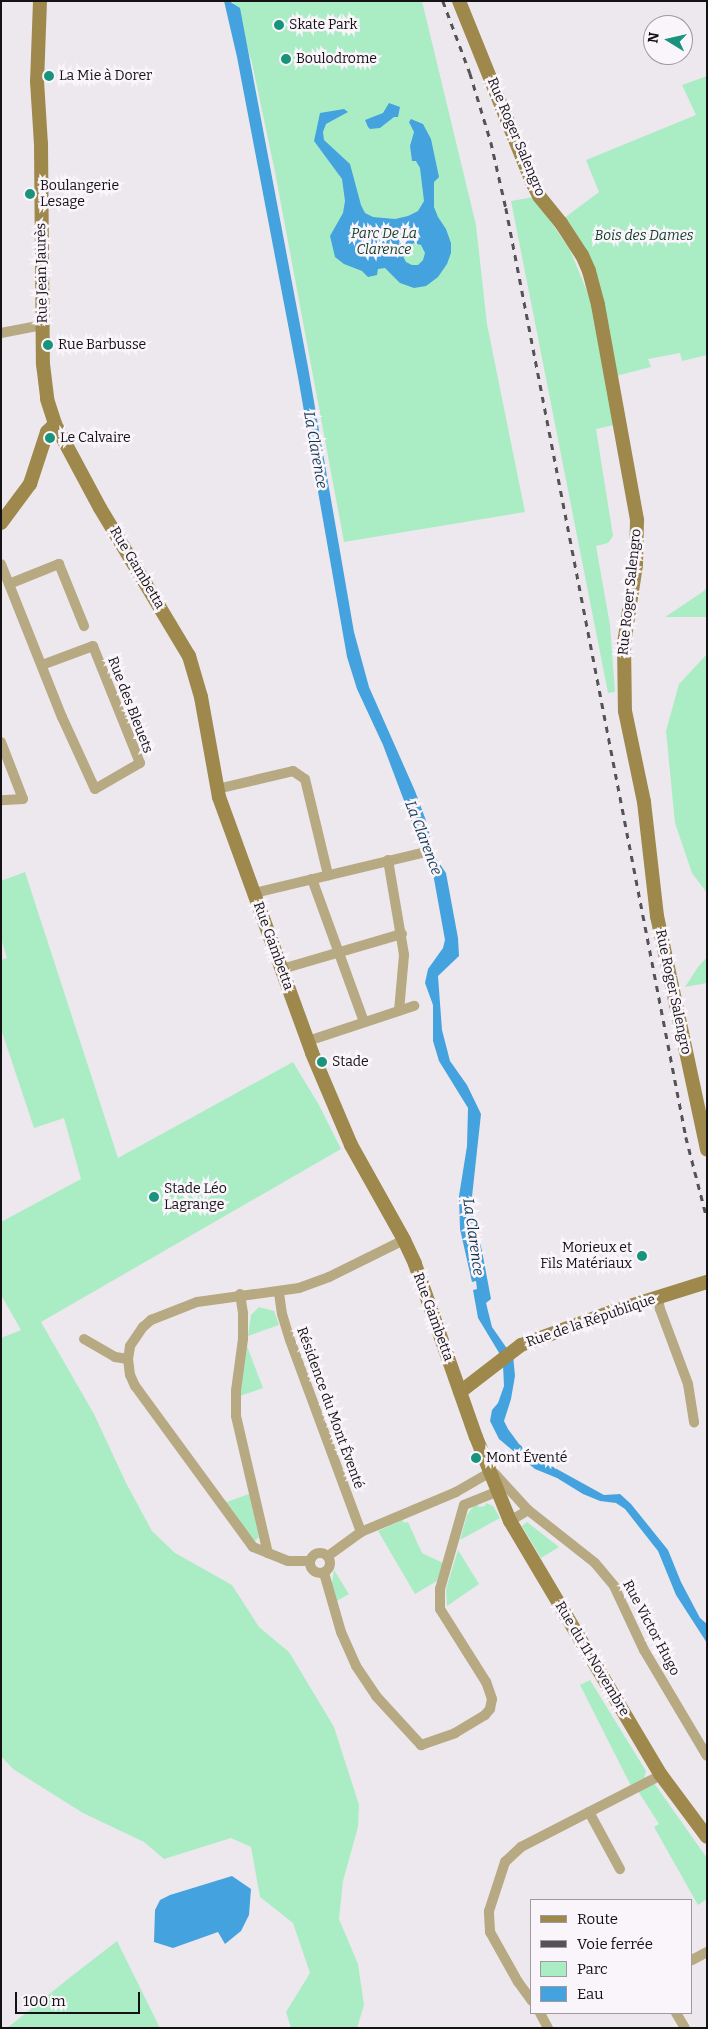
<!DOCTYPE html>
<meta charset="utf-8">
<style>
body{margin:0}
#map{position:relative;width:708px;height:2029px;overflow:hidden;background:#ede8ed;font-family:Bitter,serif}
div>[style]{position:absolute}
[style*='--x']{left:calc(var(--x)*1px);top:calc(var(--y)*1px);width:calc(var(--w)*1px);rotate:calc(var(--a)*1deg)}
.green>*{inset:0;background:#aaedc5}
.water>*{inset:0;background:#44a3df}
.street>*{height:10px;margin:-5px;padding:0 5px;transform-origin:5px;border-radius:5px;background:#b7a981}
.street>.ring{margin:-5px;padding:0;box-sizing:content-box;background:none;border:10px solid #b7a981;border-radius:50%}
.secondary>*{height:14px;margin:-7px;padding:0 7px;transform-origin:7px;border-radius:7px;background:#9e884b}
.rail>*{height:2.5px;margin-top:-1.25px;transform-origin:0;background:repeating-linear-gradient(90deg,#555255 0 6px,transparent 0 12px)}
.dots>*{width:14px;height:14px;translate:-50% -50%;box-sizing:border-box;border:2px solid #faf5fb;border-radius:50%}
span{translate:-50% -50%;white-space:nowrap;text-align:center;line-height:1.15;-webkit-text-stroke:5px #faf5fb;paint-order:stroke}
.poi-label{font-size:14px;color:#141214}
.left{translate:0 -50%;text-align:left}
.right{translate:-100% -50%;text-align:right}
.street-label{font-size:14px;color:#141214}
.park-label{font-size:14px;color:#133e28;font-style:italic}
.water-label{font-size:15px;color:#0f3750;font-style:italic}
.frame{position:absolute;inset:0;border:2px solid #141214;pointer-events:none}
.legend{position:absolute;left:530px;top:1899px;width:162px;height:115px;box-sizing:border-box;background:#faf5fb;border:1px solid #9e9a9f;margin:0;padding:6px 9px;list-style:none;font-size:15px;color:#141214}
.legend li{display:flex;align-items:center;gap:10px;height:25px}
.legend b{width:25px;border:1px solid #9e9a9f}
.north{position:absolute;left:643px;top:15px;width:50px;height:50px;box-sizing:border-box;background:#faf5fb;border:1px solid #9e9a9f;border-radius:50%;rotate:279deg;font-size:14px;font-weight:700;line-height:20px;text-align:center;color:#141214}
.north::after{content:'';display:block;margin:auto;width:18px;height:22px;background:#17947b;clip-path:polygon(50% 0,100% 100%,50% 72%,0 100%)}
.scale{position:absolute;left:15px;top:1992px;width:125px;height:22px;box-sizing:border-box;border:2px solid #141214;border-top:0;padding-left:6px;font-size:15px;line-height:18px;white-space:nowrap;color:#141214;-webkit-text-stroke:4px #faf5fb;paint-order:stroke}
</style>
<div id="map">
<div class="green">
<div style="clip-path:polygon(233px 1px,422px 1px,476px 225px,487px 324px,525px 512px,344px 542px,275px 172px,252px 63px)"></div>
<div style="clip-path:polygon(707px 76px,707px 355px,682px 361px,680px 353px,648px 359px,651px 367px,612px 377px,598px 305px,563px 219px,599px 192px,586px 160px,696px 115px,682px 85px)"></div>
<div style="clip-path:polygon(534px 197px,570px 250px,591px 301px,614px 425px,596px 429px,613px 536px,608px 543px,596px 546px,610px 625px,615px 692px,608px 693px,511px 201px)"></div>
<div style="clip-path:polygon(707px 588px,707px 617px,665px 617px,701px 593px)"></div>
<div style="clip-path:polygon(707px 654px,707px 893px,692px 873px,675px 823px,666px 731px,679px 684px)"></div>
<div style="clip-path:polygon(25px 872px,118px 1158px,293px 1062px,319px 1105px,341px 1149px,41px 1322px,94px 1414px,126px 1483px,152px 1531px,175px 1553px,232px 1585px,259px 1627px,289px 1652px,334px 1727px,359px 1805px,358px 1827px,343px 1881px,339px 1919px,358px 1964px,364px 2005px,357px 2028px,291px 2028px,286px 2012px,310px 1973px,293px 1923px,260px 1897px,251px 1847px,231px 1838px,164px 1859px,144px 1842px,83px 1813px,13px 1769px,1px 1756px,1px 1338px,21px 1330px,1px 1295px,1px 1222px,81px 1179px,64px 1118px,34px 1128px,1px 1029px,1px 960px,7px 958px,1px 938px,1px 881px)"></div>
<div style="clip-path:polygon(707px 957px,707px 983px,685px 987px,698px 967px)"></div>
<div style="clip-path:polygon(259px 1307px,274px 1311px,279px 1325px,248px 1336px,251px 1315px)"></div>
<div style="clip-path:polygon(247px 1346px,263px 1388px,240px 1396px)"></div>
<div style="clip-path:polygon(249px 1494px,259px 1537px,255px 1541px,224px 1503px)"></div>
<div style="clip-path:polygon(486px 1503px,493px 1506px,500px 1518px,460px 1540px,467px 1515px,472px 1508px,477px 1504px,479px 1507px,485px 1506px)"></div>
<div style="clip-path:polygon(403px 1520px,404px 1523px,408px 1522px,422px 1553px,443px 1563px,437px 1581px,415px 1594px,378px 1531px)"></div>
<div style="clip-path:polygon(527px 1522px,559px 1547px,541px 1558px,522px 1526px)"></div>
<div style="clip-path:polygon(458px 1550px,479px 1584px,447px 1606px,446px 1589px)"></div>
<div style="clip-path:polygon(334px 1570px,349px 1594px,335px 1602px,332px 1582px)"></div>
<div style="clip-path:polygon(590px 1680px,646px 1771px,644px 1779px,631px 1786px,580px 1685px)"></div>
<div style="clip-path:polygon(654px 1783px,707px 1858px,707px 1899px,698px 1905px,654px 1827px,659px 1824px,638px 1791px)"></div>
<div style="clip-path:polygon(117px 1941px,160px 2028px,7px 2028px,73px 1975px)"></div>
</div>
<div class="water">
<div style="clip-path:polygon(224px 1px,229px 1px,240px 8px,308px 367px,354px 632px,369px 687px,415px 791px,428px 826px,432px 849px,423px 851px,383px 745px,357px 689px,347px 657px,298px 377px,237px 57px)"></div>
<div style="clip-path:polygon(389px 103px,400px 107px,398px 117px,394px 117px,380px 128px,370px 129px,368px 127px,365px 120px,383px 113px)"></div>
<div style="clip-path:polygon(evenodd,344px 109px,348px 112px,326px 124px,323px 132px,324px 140px,350px 164px,361px 205px,365px 213px,373px 217px,395px 219px,408px 216px,418px 211px,424px 201px,420px 168px,416px 161px,412px 161px,410px 146px,414px 132px,409px 122px,411px 119px,423px 124px,431px 139px,439px 177px,434px 182px,434px 207px,438px 217px,446px 229px,451px 243px,451px 253px,447px 264px,438px 277px,426px 286px,414px 288px,400px 283px,385px 268px,378px 269px,377px 275px,368px 277px,362px 271px,344px 264px,335px 257px,330px 236px,343px 213px,345px 201px,342px 179px,314px 141px,320px 113px,344px 109px,414px 243px,421px 245px,425px 253px,423px 260px,418px 265px,412px 265px,406px 262px,403px 256px,406px 247px,414px 243px)"></div>
<div style="clip-path:polygon(433px 854px,446px 873px,458px 938px,459px 956px,438px 976px,442px 1030px,450px 1061px,467px 1085px,481px 1114px,471px 1206px,482px 1251px,491px 1299px,486px 1303px,492px 1327px,508px 1350px,501px 1356px,478px 1318px,473px 1290px,477px 1289px,476px 1281px,472px 1282px,460px 1229px,459px 1196px,467px 1146px,468px 1108px,439px 1061px,433px 1041px,433px 1005px,425px 983px,428px 969px,443px 948px,445px 940px,434px 879px,425px 856px)"></div>
<div style="clip-path:polygon(513px 1355px,515px 1376px,511px 1399px,504px 1421px,508px 1429px,519px 1444px,535px 1457px,604px 1495px,620px 1494px,631px 1504px,668px 1550px,681px 1582px,700px 1618px,707px 1624px,707px 1643px,676px 1595px,658px 1551px,625px 1509px,616px 1503px,600px 1501px,583px 1494px,557px 1478px,535px 1469px,499px 1439px,490px 1421px,492px 1410px,498px 1403px,504px 1386px,503px 1365px)"></div>
<div style="clip-path:polygon(232px 1876px,251px 1889px,249px 1915px,241px 1931px,225px 1944px,218px 1932px,173px 1948px,154px 1942px,155px 1910px,160px 1900px,170px 1895px)"></div>
</div>
<div class="street">
<div style="--x:1;--y:333;--w:43;--a:-10.8"></div>
<div style="--x:1;--y:564;--w:165;--a:68.3"></div>
<div style="--x:62;--y:717;--w:79;--a:65.4"></div>
<div style="--x:95;--y:789;--w:52;--a:-30"></div>
<div style="--x:140;--y:763;--w:126;--a:-111.9"></div>
<div style="--x:93;--y:646;--w:54;--a:159.6"></div>
<div style="--x:9;--y:584;--w:54;--a:-21.8"></div>
<div style="--x:59;--y:564;--w:67;--a:68"></div>
<div style="--x:1;--y:742;--w:61;--a:68.9"></div>
<div style="--x:23;--y:799;--w:22;--a:177"></div>
<div style="--x:217;--y:789;--w:78;--a:-13.3"></div>
<div style="--x:293;--y:771;--w:14;--a:34"></div>
<div style="--x:305;--y:779;--w:99;--a:76.5"></div>
<div style="--x:388;--y:860;--w:96;--a:80.4"></div>
<div style="--x:404;--y:955;--w:56;--a:95.1"></div>
<div style="--x:312;--y:879;--w:152;--a:70"></div>
<div style="--x:255;--y:893;--w:172;--a:-13.5"></div>
<div style="--x:282;--y:969;--w:125;--a:-16.3"></div>
<div style="--x:308;--y:1041;--w:112;--a:-18.3"></div>
<div style="--x:279;--y:1293;--w:21;--a:82"></div>
<div style="--x:282;--y:1314;--w:27;--a:73"></div>
<div style="--x:290;--y:1340;--w:205;--a:69.7"></div>
<div style="--x:240;--y:1294;--w:20;--a:81"></div>
<div style="--x:243;--y:1314;--w:25;--a:90"></div>
<div style="--x:243;--y:1339;--w:52;--a:97.7"></div>
<div style="--x:236;--y:1391;--w:25;--a:90"></div>
<div style="--x:236;--y:1416;--w:141;--a:76.9"></div>
<div style="--x:658;--y:1298;--w:11;--a:80"></div>
<div style="--x:660;--y:1309;--w:80;--a:69.5"></div>
<div style="--x:688;--y:1384;--w:39;--a:81"></div>
<div style="--x:84;--y:1339;--w:36;--a:30"></div>
<div style="--x:115;--y:1357;--w:13;--a:9"></div>
<div style="--x:464;--y:1505;--w:35;--a:-22"></div>
<div style="--x:510;--y:1521;--w:21;--a:-31"></div>
<div class="ring" style="left:310px;top:1553px;width:10px;height:10px"></div>
<div style="--x:328;--y:1556;--w:41;--a:-36"></div>
<div style="--x:361;--y:1532;--w:103;--a:-22.8"></div>
<div style="--x:456;--y:1492;--w:38;--a:-30"></div>
<div style="--x:489;--y:1473;--w:6;--a:9"></div>
<div style="--x:495;--y:1474;--w:49;--a:47.5"></div>
<div style="--x:528;--y:1510;--w:85;--a:38.3"></div>
<div style="--x:595;--y:1563;--w:30;--a:50"></div>
<div style="--x:614;--y:1586;--w:71;--a:64.9"></div>
<div style="--x:644;--y:1650;--w:123;--a:59.3"></div>
<div style="--x:310;--y:1561;--w:22;--a:180"></div>
<div style="--x:288;--y:1561;--w:38;--a:-158"></div>
<div style="--x:253;--y:1547;--w:200;--a:-126.2"></div>
<div style="--x:135;--y:1386;--w:12;--a:-114"></div>
<div style="--x:130;--y:1375;--w:16;--a:-97"></div>
<div style="--x:128;--y:1359;--w:13;--a:-81"></div>
<div style="--x:130;--y:1346;--w:23;--a:-56"></div>
<div style="--x:143;--y:1327;--w:11;--a:-41"></div>
<div style="--x:151;--y:1320;--w:49;--a:-21.4"></div>
<div style="--x:197;--y:1302;--w:103;--a:-7.8"></div>
<div style="--x:299;--y:1288;--w:32;--a:-20"></div>
<div style="--x:329;--y:1277;--w:84;--a:-26.3"></div>
<div style="--x:324;--y:1573;--w:61;--a:73.9"></div>
<div style="--x:341;--y:1632;--w:37;--a:66"></div>
<div style="--x:356;--y:1666;--w:36;--a:56"></div>
<div style="--x:376;--y:1696;--w:67;--a:47.4"></div>
<div style="--x:421;--y:1745;--w:36;--a:-19"></div>
<div style="--x:455;--y:1733;--w:35;--a:-31"></div>
<div style="--x:485;--y:1715;--w:8;--a:-50"></div>
<div style="--x:490;--y:1709;--w:10;--a:-79"></div>
<div style="--x:492;--y:1699;--w:18;--a:-109"></div>
<div style="--x:486;--y:1682;--w:86;--a:-122.2"></div>
<div style="--x:440;--y:1609;--w:20;--a:-90"></div>
<div style="--x:440;--y:1589;--w:87;--a:-74.1"></div>
<div style="--x:589;--y:1812;--w:65;--a:61.5"></div>
<div style="--x:692;--y:1960;--w:17;--a:-28"></div>
<div style="--x:532;--y:2001;--w:24;--a:-126"></div>
<div style="--x:518;--y:1982;--w:57;--a:-119.2"></div>
<div style="--x:490;--y:1932;--w:21;--a:-93"></div>
<div style="--x:489;--y:1911;--w:52;--a:-71.9"></div>
<div style="--x:505;--y:1862;--w:22;--a:-43"></div>
<div style="--x:521;--y:1847;--w:157;--a:-27.2"></div>
<div style="--x:540;--y:2013;--w:17;--a:62"></div>
<div style="--x:676;--y:2013;--w:17;--a:59"></div>
</div>
<div class="secondary">
<div style="--x:40;--y:1;--w:80;--a:92.1"></div>
<div style="--x:37;--y:81;--w:63;--a:86.4"></div>
<div style="--x:41;--y:144;--w:220;--a:89.5"></div>
<div style="--x:43;--y:364;--w:35;--a:83"></div>
<div style="--x:47;--y:399;--w:26;--a:72"></div>
<div style="--x:55;--y:424;--w:95;--a:61.8"></div>
<div style="--x:100;--y:508;--w:173;--a:59"></div>
<div style="--x:189;--y:656;--w:43;--a:73.7"></div>
<div style="--x:201;--y:697;--w:102;--a:79.8"></div>
<div style="--x:219;--y:797;--w:272;--a:70"></div>
<div style="--x:312;--y:1053;--w:100;--a:67"></div>
<div style="--x:351;--y:1145;--w:109;--a:60.8"></div>
<div style="--x:404;--y:1240;--w:26;--a:65"></div>
<div style="--x:415;--y:1264;--w:183;--a:70.6"></div>
<div style="--x:476;--y:1437;--w:91;--a:68"></div>
<div style="--x:510;--y:1521;--w:295;--a:59.3"></div>
<div style="--x:661;--y:1775;--w:77;--a:53.4"></div>
<div style="--x:459;--y:1;--w:195;--a:68"></div>
<div style="--x:532;--y:182;--w:16;--a:63"></div>
<div style="--x:539;--y:196;--w:35;--a:51"></div>
<div style="--x:561;--y:223;--w:38;--a:57"></div>
<div style="--x:582;--y:255;--w:17;--a:66"></div>
<div style="--x:589;--y:271;--w:35;--a:75"></div>
<div style="--x:598;--y:305;--w:219;--a:79.7"></div>
<div style="--x:637;--y:520;--w:45;--a:91.3"></div>
<div style="--x:636;--y:565;--w:79;--a:98.7"></div>
<div style="--x:624;--y:643;--w:68;--a:89.2"></div>
<div style="--x:625;--y:711;--w:93;--a:78.2"></div>
<div style="--x:644;--y:802;--w:115;--a:83.5"></div>
<div style="--x:657;--y:916;--w:239;--a:77.9"></div>
<div style="--x:1;--y:523;--w:49;--a:-53.4"></div>
<div style="--x:30;--y:484;--w:55;--a:-71.9"></div>
<div style="--x:47;--y:432;--w:11;--a:-45"></div>
<div style="--x:460;--y:1392;--w:77;--a:-37.6"></div>
<div style="--x:521;--y:1345;--w:96;--a:-20.1"></div>
<div style="--x:611;--y:1312;--w:101;--a:-17.4"></div>
</div>
<div class="rail">
<div style="--x:443;--y:1;--w:77;--a:69.4"></div>
<div style="--x:470;--y:73;--w:72;--a:73.1"></div>
<div style="--x:491;--y:142;--w:68;--a:77.2"></div>
<div style="--x:506;--y:208;--w:946;--a:79.03"></div>
<div style="--x:686;--y:1137;--w:84;--a:75.5"></div>
</div>
<div class="dots">
<div style="left:279px;top:25px;background:#17947b"></div>
<div style="left:286px;top:59px;background:#17947b"></div>
<div style="left:49px;top:76px;background:#17947b"></div>
<div style="left:30px;top:194px;background:#17947b"></div>
<div style="left:48px;top:345px;background:#17947b"></div>
<div style="left:50px;top:438px;background:#17947b"></div>
<div style="left:322px;top:1062px;background:#17947b"></div>
<div style="left:154px;top:1197px;background:#17947b"></div>
<div style="left:642px;top:1256px;background:#17947b"></div>
<div style="left:476px;top:1458px;background:#17947b"></div>
</div>
<div class="poi-label">
<span class="left" style="left:289px;top:25px">Skate Park</span>
<span class="left" style="left:296px;top:59px">Boulodrome</span>
<span class="left" style="left:59px;top:76px">La Mie à Dorer</span>
<span class="left" style="left:40px;top:194px">Boulangerie<br>Lesage</span>
<span class="left" style="left:58px;top:345px">Rue Barbusse</span>
<span class="left" style="left:60px;top:438px">Le Calvaire</span>
<span class="left" style="left:332px;top:1062px">Stade</span>
<span class="left" style="left:164px;top:1197px">Stade Léo<br>Lagrange</span>
<span class="right" style="left:632px;top:1256px">Morieux et<br>Fils Matériaux</span>
<span class="left" style="left:486px;top:1458px">Mont Éventé</span>
</div>
<div class="street-label">
<span style="left:516px;top:137px;rotate:67deg">Rue Roger Salengro</span>
<span style="left:42px;top:273px;rotate:-91deg">Rue Jean Jaurès</span>
<span style="left:137px;top:568px;rotate:59deg">Rue Gambetta</span>
<span style="left:630px;top:592px;rotate:-84deg">Rue Roger Salengro</span>
<span style="left:130px;top:705px;rotate:69deg">Rue des Bleuets</span>
<span style="left:273px;top:946px;rotate:70deg">Rue Gambetta</span>
<span style="left:673px;top:992px;rotate:78deg">Rue Roger Salengro</span>
<span style="left:433px;top:1317px;rotate:70deg">Rue Gambetta</span>
<span style="left:591px;top:1321px;rotate:-19deg">Rue de la République</span>
<span style="left:330px;top:1408px;rotate:70deg">Résidence du Mont Éventé</span>
<span style="left:651px;top:1628px;rotate:62deg">Rue Victor Hugo</span>
<span style="left:592px;top:1659px;rotate:59deg">Rue du 11 Novembre</span>
</div>
<div class="park-label">
<span style="left:384px;top:242px">Parc De La<br>Clarence</span>
<span style="left:644px;top:236px">Bois des Dames</span>
</div>
<div class="water-label">
<span style="left:315px;top:450px;rotate:80deg">La Clarence</span>
<span style="left:423px;top:838px;rotate:69deg">La Clarence</span>
<span style="left:473px;top:1237px;rotate:82deg">La Clarence</span>
</div>
<div class="frame"></div>
<ul class="legend">
<li><b style="height:6px;background:#9e884b"></b>Route</li>
<li><b style="height:6px;background:#555255"></b>Voie ferrée</li>
<li><b style="height:14px;background:#aaedc5"></b>Parc</li>
<li><b style="height:14px;background:#44a3df"></b>Eau</li>
</ul>
<div class="north">N</div>
<div class="scale">100 m</div>
</div>
